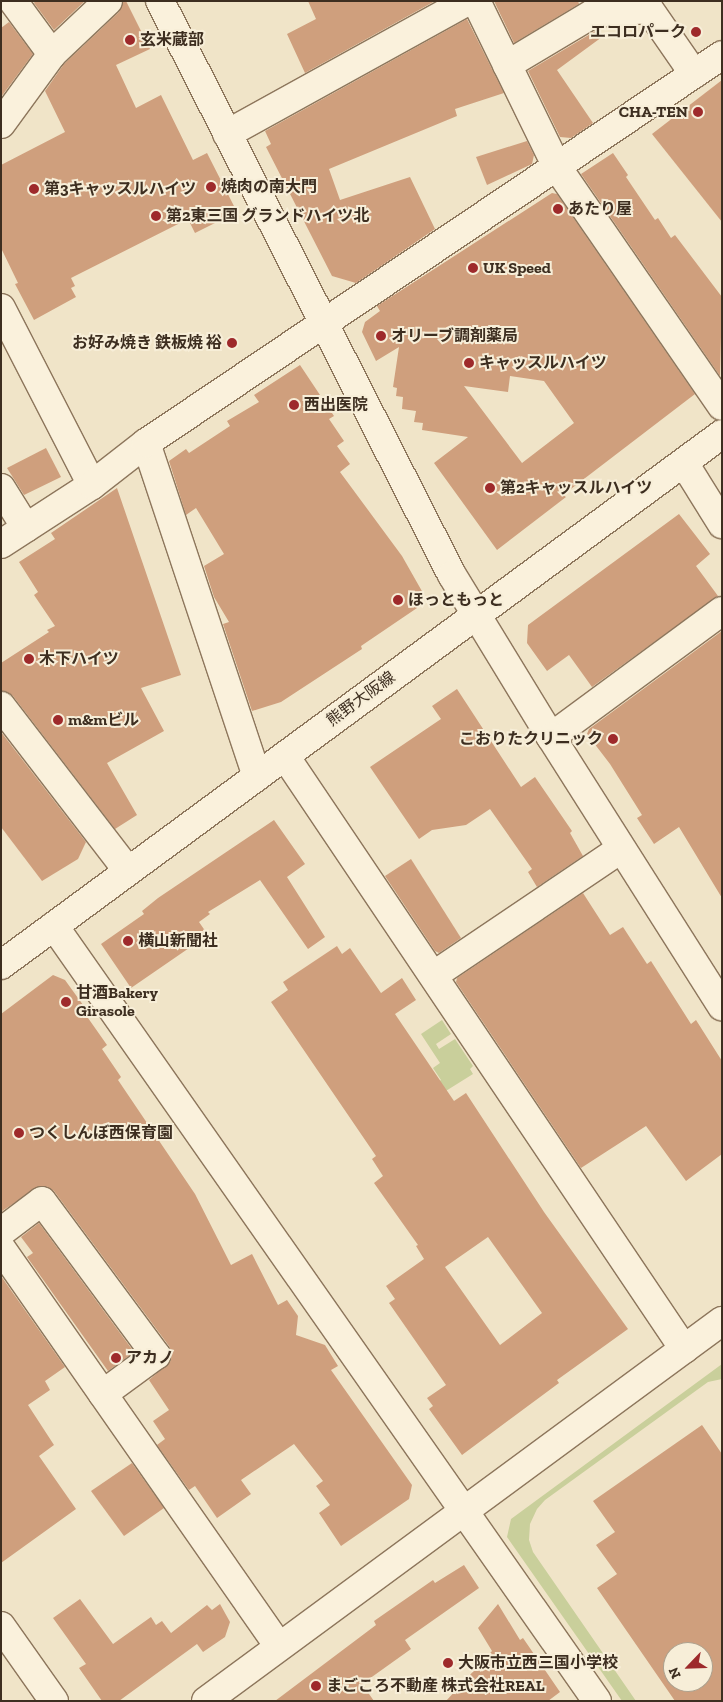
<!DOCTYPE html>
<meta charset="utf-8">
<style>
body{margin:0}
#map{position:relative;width:723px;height:1702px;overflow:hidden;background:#f0e4c8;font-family:"Zilla Slab","Noto Sans JP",serif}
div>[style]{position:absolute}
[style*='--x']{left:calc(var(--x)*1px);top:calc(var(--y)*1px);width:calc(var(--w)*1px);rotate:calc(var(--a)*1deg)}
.green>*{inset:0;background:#c9cf9b}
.building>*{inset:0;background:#cf9f7d}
.roads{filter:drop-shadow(1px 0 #8d765c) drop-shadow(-1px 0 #8d765c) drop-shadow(0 1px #8d765c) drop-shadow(0 -1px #8d765c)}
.street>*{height:28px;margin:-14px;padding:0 14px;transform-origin:14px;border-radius:14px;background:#faf1dc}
.secondary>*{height:28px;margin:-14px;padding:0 14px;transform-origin:14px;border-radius:14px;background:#faf1dc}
.dots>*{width:14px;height:14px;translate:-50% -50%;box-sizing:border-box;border:2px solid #f7eed8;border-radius:50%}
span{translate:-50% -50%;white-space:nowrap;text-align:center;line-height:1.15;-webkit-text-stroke:4px #f7eed8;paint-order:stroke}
.poi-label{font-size:16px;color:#3d2e20;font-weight:700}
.right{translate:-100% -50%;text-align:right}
.left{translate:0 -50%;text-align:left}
.street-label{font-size:16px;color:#3d2e20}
.frame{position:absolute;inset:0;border:2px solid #3d2e20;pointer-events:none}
.north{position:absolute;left:663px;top:1642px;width:50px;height:50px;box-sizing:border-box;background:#f7eed8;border:1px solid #ada18e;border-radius:50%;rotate:246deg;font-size:14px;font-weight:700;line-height:20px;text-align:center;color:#3d2e20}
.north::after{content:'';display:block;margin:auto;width:18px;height:22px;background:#9e2a2b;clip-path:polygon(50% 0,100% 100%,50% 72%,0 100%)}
</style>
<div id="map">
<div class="green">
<div style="clip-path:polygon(442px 1020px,451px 1034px,436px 1044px,439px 1049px,455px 1039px,473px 1066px,470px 1069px,473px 1074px,441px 1094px,435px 1084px,441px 1080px,433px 1068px,440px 1063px,421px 1034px)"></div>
<div style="clip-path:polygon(722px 1364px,722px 1379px,708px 1382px,545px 1500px,537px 1509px,530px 1524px,529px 1540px,533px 1552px,636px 1701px,622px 1701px,507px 1537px,511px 1519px)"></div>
</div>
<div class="building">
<div style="clip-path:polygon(35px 1px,85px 1px,54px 30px,34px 3px)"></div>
<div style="clip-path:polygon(123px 1px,126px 1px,150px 49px,116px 65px,136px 108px,161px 95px,193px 160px,207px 153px,237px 212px,195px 233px,188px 219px,71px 278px,75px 286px,71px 288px,76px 297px,34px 320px,15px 284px,18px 283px,1px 248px,1px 165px,65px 132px,45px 91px,64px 64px,119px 12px)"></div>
<div style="clip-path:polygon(308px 1px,435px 1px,305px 73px,287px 34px,316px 19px)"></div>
<div style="clip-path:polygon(494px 1px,578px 1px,579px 4px,514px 43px)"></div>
<div style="clip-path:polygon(467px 19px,504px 93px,455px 109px,457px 116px,329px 169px,340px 200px,410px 177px,435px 229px,356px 283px,332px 276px,266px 147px,271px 144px,265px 131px)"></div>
<div style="clip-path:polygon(9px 22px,33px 54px,1px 97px,1px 28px)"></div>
<div style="clip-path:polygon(597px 30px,602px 37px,557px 70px,593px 123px,571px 138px,560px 137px,528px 71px)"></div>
<div style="clip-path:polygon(722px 80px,722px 222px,652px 134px)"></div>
<div style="clip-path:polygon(527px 141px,534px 155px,532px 164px,487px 185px,476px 157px)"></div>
<div style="clip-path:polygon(613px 153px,628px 175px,626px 177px,655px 220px,658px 218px,671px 238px,675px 235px,722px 297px,720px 376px,581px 174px)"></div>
<div style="clip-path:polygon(evenodd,552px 193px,557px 194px,695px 394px,563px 495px,566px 497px,497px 550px,434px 463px,468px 437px,422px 430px,423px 423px,414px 422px,416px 411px,402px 409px,403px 397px,396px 396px,397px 388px,393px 387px,399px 347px,376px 361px,362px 332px,365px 322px,380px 311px,377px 306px,552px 193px,510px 376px,544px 381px,574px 423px,522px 463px,464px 386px,508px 392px,510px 376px)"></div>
<div style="clip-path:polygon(300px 365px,334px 416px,329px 419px,344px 441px,337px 446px,350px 464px,340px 472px,402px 556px,423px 593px,417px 608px,361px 646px,362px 649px,281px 702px,252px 711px,223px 624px,229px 622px,214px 597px,204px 566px,224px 554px,196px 508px,186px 515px,169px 461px,186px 449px,189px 453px,230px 426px,227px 421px,259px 402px,254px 395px)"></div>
<div style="clip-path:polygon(46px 448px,61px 477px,24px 495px,7px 468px)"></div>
<div style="clip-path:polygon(117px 488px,181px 675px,141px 688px,164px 731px,107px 763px,137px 815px,115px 829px,13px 696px,1px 691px,1px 663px,49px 632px,47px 630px,55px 626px,34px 595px,38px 592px,19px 562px,55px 539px,51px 533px)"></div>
<div style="clip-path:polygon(679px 514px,710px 554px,696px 566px,718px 596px,592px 687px,569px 655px,547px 671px,527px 643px,528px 625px)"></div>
<div style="clip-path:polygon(722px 631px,722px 898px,679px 827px,654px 844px,637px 818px,642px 815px,610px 764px,587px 734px,589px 729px)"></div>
<div style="clip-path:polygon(457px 689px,521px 787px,535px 777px,572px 831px,570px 833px,583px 856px,537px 887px,528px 872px,532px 869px,490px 809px,466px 825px,432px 830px,419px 839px,370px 767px,441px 719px,432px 706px)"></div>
<div style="clip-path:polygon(1px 732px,86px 842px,78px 859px,42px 881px,1px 827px)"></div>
<div style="clip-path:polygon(274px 820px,305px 864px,287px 877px,325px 937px,308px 949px,260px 880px,208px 912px,210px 914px,199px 922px,208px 935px,131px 988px,101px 944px,144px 914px,142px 911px,158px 898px)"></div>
<div style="clip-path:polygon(411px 859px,461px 938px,439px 953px,435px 951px,385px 876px)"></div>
<div style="clip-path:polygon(583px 893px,610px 935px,623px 927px,647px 964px,651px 961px,691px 1024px,696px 1020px,722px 1061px,722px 1154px,686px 1181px,646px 1126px,581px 1168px,456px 982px,457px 978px)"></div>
<div style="clip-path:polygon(evenodd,337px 946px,342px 954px,350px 948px,381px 993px,402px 978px,416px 1000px,395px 1014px,454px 1101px,466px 1093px,544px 1212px,628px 1329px,557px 1380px,559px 1383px,462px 1455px,429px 1409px,433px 1406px,427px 1398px,446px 1385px,389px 1303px,395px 1299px,386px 1286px,424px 1259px,416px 1246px,418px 1245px,374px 1183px,383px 1176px,372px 1159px,376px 1156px,271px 1002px,288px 990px,283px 982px,337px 946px,488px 1237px,542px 1313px,500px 1345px,445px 1267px,488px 1237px)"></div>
<div style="clip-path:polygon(53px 975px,65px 980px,91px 1016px,88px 1018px,107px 1045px,102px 1049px,121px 1077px,118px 1080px,195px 1194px,231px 1265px,252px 1254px,278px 1305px,287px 1300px,298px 1316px,296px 1335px,325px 1345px,338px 1366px,331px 1370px,412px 1485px,409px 1499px,341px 1546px,319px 1513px,330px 1505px,316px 1486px,323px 1481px,294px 1444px,241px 1480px,251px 1494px,217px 1518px,195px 1486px,189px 1490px,157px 1445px,165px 1439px,153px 1421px,169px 1410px,149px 1380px,170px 1362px,172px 1354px,169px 1346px,54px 1191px,48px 1187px,40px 1186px,2px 1211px,1px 1210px,1px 1014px)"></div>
<div style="clip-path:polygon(39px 1223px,134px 1352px,108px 1371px,27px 1257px,33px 1253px,21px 1237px)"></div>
<div style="clip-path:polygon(1px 1276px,65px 1367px,45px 1381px,50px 1390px,28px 1405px,54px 1445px,39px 1456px,76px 1509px,1px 1563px)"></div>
<div style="clip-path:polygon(evenodd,702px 1425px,722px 1454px,722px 1701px,675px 1701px,597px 1588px,617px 1574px,596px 1545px,615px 1532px,593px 1501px,702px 1425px,673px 1652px,703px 1652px,703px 1682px,673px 1682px,673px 1652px)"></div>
<div style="clip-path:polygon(132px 1463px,164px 1508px,124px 1536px,91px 1491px)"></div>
<div style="clip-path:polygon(464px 1565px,479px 1588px,405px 1640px,411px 1649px,362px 1684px,374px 1701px,275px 1701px,376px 1625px,374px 1621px,433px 1580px,435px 1583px)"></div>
<div style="clip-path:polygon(80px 1599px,113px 1644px,151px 1617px,156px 1625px,162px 1621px,171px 1633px,207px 1605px,212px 1610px,220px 1604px,230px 1622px,225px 1637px,203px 1652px,197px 1644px,119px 1701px,102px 1701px,79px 1668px,86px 1664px,53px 1618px)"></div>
<div style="clip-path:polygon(498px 1604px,520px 1640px,523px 1638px,560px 1692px,548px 1701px,446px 1701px,492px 1651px,478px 1628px)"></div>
</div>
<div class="roads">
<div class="street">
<div style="--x:13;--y:1;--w:66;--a:53.7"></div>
<div style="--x:476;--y:1;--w:185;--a:64"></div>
<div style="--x:557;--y:167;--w:290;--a:55.4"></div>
<div style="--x:507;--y:65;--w:101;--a:-30.9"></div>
<div style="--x:594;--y:13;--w:55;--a:-4.2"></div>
<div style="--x:649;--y:9;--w:79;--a:55.3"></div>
<div style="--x:1;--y:124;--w:87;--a:-53.9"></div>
<div style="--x:52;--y:54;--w:77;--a:-43.4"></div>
<div style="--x:227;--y:134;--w:275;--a:-28.9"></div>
<div style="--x:1;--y:308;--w:199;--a:62.8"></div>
<div style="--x:146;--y:443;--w:351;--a:71.6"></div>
<div style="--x:684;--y:463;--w:72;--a:58.1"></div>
<div style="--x:1;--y:488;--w:47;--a:58"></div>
<div style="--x:1;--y:706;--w:208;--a:52.4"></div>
<div style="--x:551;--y:737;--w:212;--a:-36.4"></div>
<div style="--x:285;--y:756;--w:715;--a:56.07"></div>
<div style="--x:54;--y:926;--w:946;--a:54.98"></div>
<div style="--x:434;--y:975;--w:225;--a:-34"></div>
<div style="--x:1;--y:1232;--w:51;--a:-37.1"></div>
<div style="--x:42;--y:1201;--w:192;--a:53.5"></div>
<div style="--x:156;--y:1355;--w:66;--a:143.7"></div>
<div style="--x:1;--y:1248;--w:485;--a:55.1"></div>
<div style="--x:1;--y:1626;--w:92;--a:54.8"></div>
</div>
<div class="secondary">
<div style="--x:160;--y:1;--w:644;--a:63.04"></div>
<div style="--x:452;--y:575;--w:190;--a:58.6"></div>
<div style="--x:551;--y:737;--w:319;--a:57.6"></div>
<div style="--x:1;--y:544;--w:108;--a:-33"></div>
<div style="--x:92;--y:485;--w:68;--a:-37.9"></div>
<div style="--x:146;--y:443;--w:694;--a:-33.96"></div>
<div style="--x:1;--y:965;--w:895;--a:-36.37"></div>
<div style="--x:206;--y:1701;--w:641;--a:-36.37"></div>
</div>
</div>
<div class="dots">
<div style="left:696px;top:32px;background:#9e2a2b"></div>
<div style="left:130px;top:40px;background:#9e2a2b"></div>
<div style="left:698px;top:112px;background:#9e2a2b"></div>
<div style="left:211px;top:187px;background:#9e2a2b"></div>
<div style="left:34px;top:189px;background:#9e2a2b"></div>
<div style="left:558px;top:209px;background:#9e2a2b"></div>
<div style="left:156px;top:216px;background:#9e2a2b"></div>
<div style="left:473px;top:268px;background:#9e2a2b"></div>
<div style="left:381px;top:336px;background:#9e2a2b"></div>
<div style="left:232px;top:343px;background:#9e2a2b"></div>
<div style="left:469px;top:363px;background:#9e2a2b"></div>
<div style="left:294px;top:405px;background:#9e2a2b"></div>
<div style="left:490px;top:488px;background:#9e2a2b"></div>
<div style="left:398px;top:600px;background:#9e2a2b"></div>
<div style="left:29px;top:659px;background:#9e2a2b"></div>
<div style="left:58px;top:720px;background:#9e2a2b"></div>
<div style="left:613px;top:739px;background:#9e2a2b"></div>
<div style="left:128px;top:941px;background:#9e2a2b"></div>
<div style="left:66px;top:1002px;background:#9e2a2b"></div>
<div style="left:19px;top:1133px;background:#9e2a2b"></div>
<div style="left:116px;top:1358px;background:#9e2a2b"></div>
<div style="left:448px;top:1663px;background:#9e2a2b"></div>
<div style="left:316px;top:1686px;background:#9e2a2b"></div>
</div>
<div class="poi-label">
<span class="right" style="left:686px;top:32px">エコロパーク</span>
<span class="left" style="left:140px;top:40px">玄米蔵部</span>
<span class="right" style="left:688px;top:112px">CHA-TEN</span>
<span class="left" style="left:221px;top:187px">焼肉の南大門</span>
<span class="left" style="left:44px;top:189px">第3キャッスルハイツ</span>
<span class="left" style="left:568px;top:209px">あたり屋</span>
<span class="left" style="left:166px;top:216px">第2東三国 グランドハイツ北</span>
<span class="left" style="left:483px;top:268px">UK Speed</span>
<span class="left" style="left:391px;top:336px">オリーブ調剤薬局</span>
<span class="right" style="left:222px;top:343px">お好み焼き 鉄板焼 裕</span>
<span class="left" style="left:479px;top:363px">キャッスルハイツ</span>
<span class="left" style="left:304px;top:405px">西出医院</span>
<span class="left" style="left:500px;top:488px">第2キャッスルハイツ</span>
<span class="left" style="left:408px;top:600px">ほっともっと</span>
<span class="left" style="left:39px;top:659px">木下ハイツ</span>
<span class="left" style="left:68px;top:720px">m&amp;mビル</span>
<span class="right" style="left:603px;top:739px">こおりたクリニック</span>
<span class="left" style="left:138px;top:941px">横山新聞社</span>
<span class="left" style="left:76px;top:1002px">甘酒Bakery<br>Girasole</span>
<span class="left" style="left:29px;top:1133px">つくしんぼ西保育園</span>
<span class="left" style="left:126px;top:1358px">アカノ</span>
<span class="left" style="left:458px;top:1663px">大阪市立西三国小学校</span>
<span class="left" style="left:326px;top:1686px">まごころ不動産 株式会社REAL</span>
</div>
<div class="street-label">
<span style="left:361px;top:699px;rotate:-36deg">熊野大阪線</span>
</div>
<div class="frame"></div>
<div class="north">N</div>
</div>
